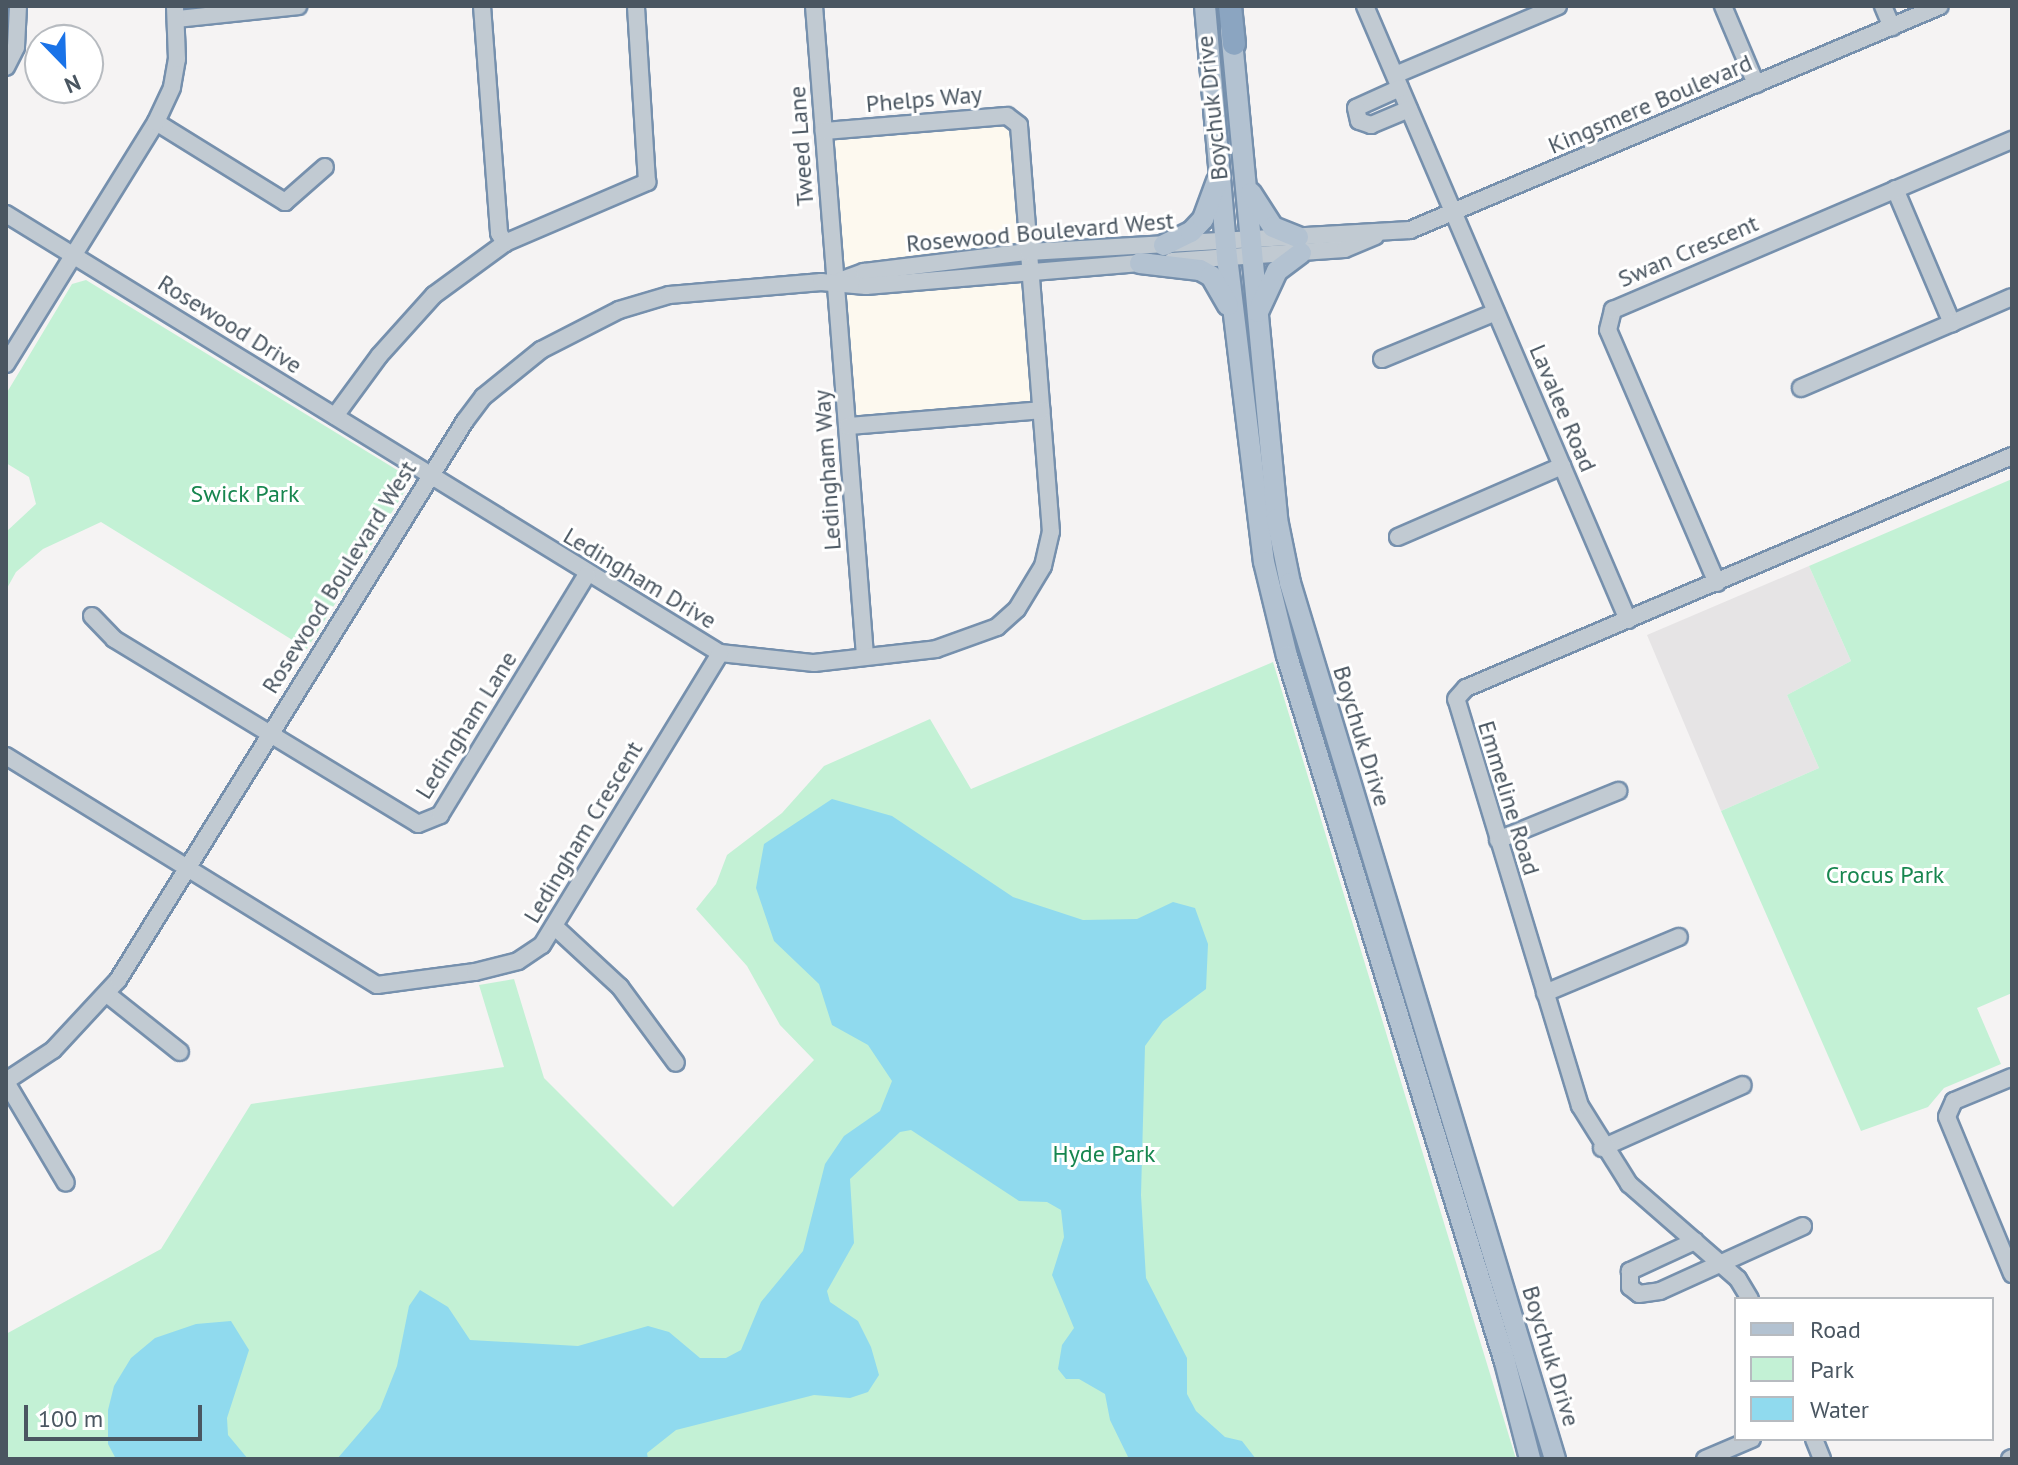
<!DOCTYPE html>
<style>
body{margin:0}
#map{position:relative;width:2018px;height:1465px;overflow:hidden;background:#f5f3f3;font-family:"PT Sans",sans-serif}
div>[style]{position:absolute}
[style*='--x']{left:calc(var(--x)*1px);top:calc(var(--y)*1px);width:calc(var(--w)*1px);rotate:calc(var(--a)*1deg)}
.commercial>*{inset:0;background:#fdf9ef}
.education>*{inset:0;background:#e6e4e5}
.green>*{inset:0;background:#c3f1d5}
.water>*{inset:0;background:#90daee}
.roads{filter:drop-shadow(2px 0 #7690ad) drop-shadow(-2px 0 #7690ad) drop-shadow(0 2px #7690ad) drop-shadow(0 -2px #7690ad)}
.minor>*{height:16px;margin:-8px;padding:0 8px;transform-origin:8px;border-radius:8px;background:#c1cad2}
.major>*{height:20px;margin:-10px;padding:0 10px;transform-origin:10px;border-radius:10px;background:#b3c2d1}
.highway>*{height:22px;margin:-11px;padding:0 11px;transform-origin:11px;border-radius:11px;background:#8ba5c1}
span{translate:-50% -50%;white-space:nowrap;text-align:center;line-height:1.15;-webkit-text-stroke:6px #fff;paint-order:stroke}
.street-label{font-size:24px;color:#4a5661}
.park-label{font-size:24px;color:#17864f}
.frame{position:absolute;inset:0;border:8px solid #4a5661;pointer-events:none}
.legend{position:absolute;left:1734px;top:1297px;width:260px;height:144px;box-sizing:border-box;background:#fff;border:2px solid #b7bbc0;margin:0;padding:10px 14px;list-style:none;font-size:24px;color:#4a5661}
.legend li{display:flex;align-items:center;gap:16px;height:40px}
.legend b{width:40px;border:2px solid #b7bbc0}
.north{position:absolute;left:24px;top:24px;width:80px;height:80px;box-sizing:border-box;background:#fff;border:2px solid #b7bbc0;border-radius:50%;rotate:157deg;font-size:22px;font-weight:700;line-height:32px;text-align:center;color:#4a5661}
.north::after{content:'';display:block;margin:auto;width:28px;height:36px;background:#1a73e8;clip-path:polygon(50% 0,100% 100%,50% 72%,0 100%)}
.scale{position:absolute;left:24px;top:1405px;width:178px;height:36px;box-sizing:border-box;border:4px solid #4a5661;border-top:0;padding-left:10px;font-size:24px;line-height:28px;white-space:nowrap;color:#4a5661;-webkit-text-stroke:6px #fff;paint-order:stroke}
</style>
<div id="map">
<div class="commercial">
<div style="clip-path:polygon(1012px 117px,1041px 410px,848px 426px,824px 131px)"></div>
</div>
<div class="education">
<div style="clip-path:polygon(1809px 566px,1851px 661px,1787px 695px,1819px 768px,1721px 811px,1647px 635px)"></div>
</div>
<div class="green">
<div style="clip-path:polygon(86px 280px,402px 473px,405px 491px,307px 649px,101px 522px,43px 549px,16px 572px,6px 590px,6px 532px,36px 504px,29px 477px,6px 463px,6px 394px,72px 284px)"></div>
<div style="clip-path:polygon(2012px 479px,2012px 993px,1977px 1008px,2001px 1064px,1944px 1088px,1928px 1107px,1861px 1131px,1721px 811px,1819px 768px,1787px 695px,1851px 661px,1809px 566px)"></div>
<div style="clip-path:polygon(1273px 662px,1516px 1459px,6px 1459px,6px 1334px,161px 1249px,251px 1104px,504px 1067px,479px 985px,514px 979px,544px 1078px,673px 1207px,814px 1060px,780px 1025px,747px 966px,696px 909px,716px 884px,727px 855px,782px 813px,824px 766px,930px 719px,971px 789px)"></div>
</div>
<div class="water">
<div style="clip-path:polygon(832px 799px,892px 816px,1013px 897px,1083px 920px,1137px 919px,1173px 902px,1195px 908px,1208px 944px,1206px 989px,1163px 1021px,1145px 1046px,1141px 1195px,1146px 1278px,1187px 1358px,1187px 1394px,1196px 1411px,1225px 1437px,1242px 1441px,1256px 1459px,1129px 1459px,1110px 1420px,1105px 1394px,1079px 1379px,1066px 1379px,1058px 1369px,1062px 1345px,1074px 1328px,1052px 1275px,1064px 1237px,1061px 1210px,1047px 1202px,1019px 1201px,911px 1130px,900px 1132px,850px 1179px,854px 1243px,827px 1291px,830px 1302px,858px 1321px,871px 1347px,879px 1375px,868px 1392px,850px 1398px,814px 1395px,676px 1430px,647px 1453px,648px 1459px,337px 1459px,380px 1409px,397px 1366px,409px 1306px,420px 1290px,448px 1307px,470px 1340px,578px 1346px,648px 1326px,669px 1332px,700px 1358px,726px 1358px,741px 1350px,761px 1302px,803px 1251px,825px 1164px,844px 1136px,880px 1111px,892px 1081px,868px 1045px,832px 1025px,819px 984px,774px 941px,756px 888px,764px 844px)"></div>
<div style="clip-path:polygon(231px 1321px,249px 1350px,227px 1418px,228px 1435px,248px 1459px,116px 1459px,108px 1444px,108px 1410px,114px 1386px,131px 1358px,155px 1338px,196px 1324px)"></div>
</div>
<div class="roads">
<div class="minor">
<div style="--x:482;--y:6;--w:228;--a:85.7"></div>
<div style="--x:499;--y:233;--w:12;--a:59"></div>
<div style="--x:814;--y:6;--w:651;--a:85.51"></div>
<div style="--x:1365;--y:6;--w:668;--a:66.81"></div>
<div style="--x:1723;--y:6;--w:85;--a:67.1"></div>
<div style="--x:1883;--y:6;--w:23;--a:67"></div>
<div style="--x:177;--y:19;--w:122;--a:-6.1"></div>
<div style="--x:6;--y:67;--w:22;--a:-63"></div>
<div style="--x:16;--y:47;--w:41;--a:-87.2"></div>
<div style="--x:1395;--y:75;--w:177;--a:-22.9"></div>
<div style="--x:1400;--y:88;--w:48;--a:155.6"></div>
<div style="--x:1356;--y:108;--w:13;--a:77"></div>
<div style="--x:1359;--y:121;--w:13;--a:18"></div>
<div style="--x:1371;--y:125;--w:41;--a:-22.8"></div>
<div style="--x:156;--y:122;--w:152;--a:31.8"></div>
<div style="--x:285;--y:202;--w:53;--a:-41.2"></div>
<div style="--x:1895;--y:189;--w:146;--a:67"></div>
<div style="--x:1952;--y:323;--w:65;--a:-23.4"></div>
<div style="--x:6;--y:214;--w:838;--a:31.59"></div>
<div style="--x:720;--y:653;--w:95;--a:6.1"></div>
<div style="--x:814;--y:663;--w:123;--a:-6.5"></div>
<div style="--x:936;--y:649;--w:65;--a:-19.8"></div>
<div style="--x:997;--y:627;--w:27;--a:-42"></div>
<div style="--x:1017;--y:609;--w:50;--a:-58.8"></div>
<div style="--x:1043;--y:566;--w:35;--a:-77"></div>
<div style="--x:1051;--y:532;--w:408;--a:-94.5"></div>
<div style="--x:1019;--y:125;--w:15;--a:-143"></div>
<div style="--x:1007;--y:116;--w:184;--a:175.3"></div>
<div style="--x:1172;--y:261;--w:173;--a:-4"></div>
<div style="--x:1345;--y:249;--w:33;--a:-23"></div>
<div style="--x:839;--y:281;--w:27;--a:-20"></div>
<div style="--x:864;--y:272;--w:165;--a:-7"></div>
<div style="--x:1028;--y:252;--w:383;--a:-3.3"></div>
<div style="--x:1410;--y:230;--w:575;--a:-22.91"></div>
<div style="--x:1382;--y:359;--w:123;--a:-22.4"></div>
<div style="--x:6;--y:364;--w:285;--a:-58.2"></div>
<div style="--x:156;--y:122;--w:38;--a:-65"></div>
<div style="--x:172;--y:87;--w:28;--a:-80"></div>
<div style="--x:177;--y:59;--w:53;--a:-92.2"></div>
<div style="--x:1801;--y:388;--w:164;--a:-23.3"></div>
<div style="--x:335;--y:416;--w:74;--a:-53.7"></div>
<div style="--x:379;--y:356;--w:82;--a:-48"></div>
<div style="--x:434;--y:295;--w:88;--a:-36.2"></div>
<div style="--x:505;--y:243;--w:155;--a:-23.2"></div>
<div style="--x:647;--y:182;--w:176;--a:-93.6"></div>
<div style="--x:848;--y:426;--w:194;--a:-4.7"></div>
<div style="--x:1398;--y:537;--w:179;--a:-23.4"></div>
<div style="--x:1717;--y:583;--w:275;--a:-113.3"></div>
<div style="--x:1608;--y:330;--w:21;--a:-76"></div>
<div style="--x:1613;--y:310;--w:434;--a:-23.1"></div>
<div style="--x:92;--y:616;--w:32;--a:46"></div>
<div style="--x:114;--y:639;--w:356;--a:31.3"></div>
<div style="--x:418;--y:824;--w:24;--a:-22"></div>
<div style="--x:440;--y:815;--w:282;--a:-58.6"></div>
<div style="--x:6;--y:756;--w:436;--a:31.7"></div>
<div style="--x:377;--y:985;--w:99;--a:-7.6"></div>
<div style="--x:475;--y:972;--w:44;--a:-14.3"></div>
<div style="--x:518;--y:961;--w:29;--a:-34"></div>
<div style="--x:542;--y:945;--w:342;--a:-58.6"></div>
<div style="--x:1498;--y:840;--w:130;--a:-22.2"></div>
<div style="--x:554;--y:926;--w:90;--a:42.7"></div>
<div style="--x:620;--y:987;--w:94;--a:53.6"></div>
<div style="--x:1545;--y:993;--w:145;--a:-22.7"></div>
<div style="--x:107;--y:994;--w:93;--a:38.5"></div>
<div style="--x:2012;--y:1077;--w:63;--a:157.5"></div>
<div style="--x:1954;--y:1101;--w:17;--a:114"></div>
<div style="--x:1947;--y:1117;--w:170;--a:67.5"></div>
<div style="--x:6;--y:1081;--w:56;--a:-33.4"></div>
<div style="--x:53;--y:1050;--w:96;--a:-47.1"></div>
<div style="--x:118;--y:980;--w:658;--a:-58.17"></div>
<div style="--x:465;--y:421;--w:30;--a:-53"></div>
<div style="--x:483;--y:397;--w:75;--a:-39"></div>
<div style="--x:541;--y:350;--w:88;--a:-27.1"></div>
<div style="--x:619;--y:310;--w:52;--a:-16.7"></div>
<div style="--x:669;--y:295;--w:153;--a:-4.9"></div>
<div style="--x:821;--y:282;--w:45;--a:5.1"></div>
<div style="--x:866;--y:286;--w:284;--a:-4.8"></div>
<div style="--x:6;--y:1082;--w:117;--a:59.3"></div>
<div style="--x:1602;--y:1148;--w:154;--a:-24.1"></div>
<div style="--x:1695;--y:1241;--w:72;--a:155.2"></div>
<div style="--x:1630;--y:1271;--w:16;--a:90"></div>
<div style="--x:1630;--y:1287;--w:11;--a:38"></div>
<div style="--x:1639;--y:1294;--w:21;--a:-8"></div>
<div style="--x:1660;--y:1291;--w:157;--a:-24.4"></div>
<div style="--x:1750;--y:1299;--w:23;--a:-121"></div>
<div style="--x:1738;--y:1279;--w:145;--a:-138.9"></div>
<div style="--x:1629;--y:1184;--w:92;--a:-122.1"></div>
<div style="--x:1580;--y:1106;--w:425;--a:-106.9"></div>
<div style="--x:1456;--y:699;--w:15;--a:-48"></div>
<div style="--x:1466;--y:688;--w:593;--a:-23.02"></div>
<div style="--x:1814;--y:1439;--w:22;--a:68"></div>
<div style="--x:1705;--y:1459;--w:51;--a:-23.1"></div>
<div style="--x:2010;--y:1459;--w:2;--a:-27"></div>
</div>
<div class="major">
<div style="--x:1205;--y:6;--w:252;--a:85"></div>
<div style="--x:1227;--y:257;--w:307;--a:83.1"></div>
<div style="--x:1264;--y:562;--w:97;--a:76.3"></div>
<div style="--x:1287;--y:656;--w:739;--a:72.84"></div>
<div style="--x:1505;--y:1362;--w:100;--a:75.5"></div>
<div style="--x:1231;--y:30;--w:491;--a:84.6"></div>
<div style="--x:1277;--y:519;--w:65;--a:78.5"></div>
<div style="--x:1290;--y:583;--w:915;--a:73.17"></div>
<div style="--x:1251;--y:193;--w:40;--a:57.1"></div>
<div style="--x:1273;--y:227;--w:27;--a:22"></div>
<div style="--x:1164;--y:245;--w:30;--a:-26"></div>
<div style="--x:1191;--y:232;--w:18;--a:-47"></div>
<div style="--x:1203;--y:219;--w:40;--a:-69.8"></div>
<div style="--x:1140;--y:263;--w:60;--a:6.7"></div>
<div style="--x:1200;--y:270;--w:13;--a:29"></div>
<div style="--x:1211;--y:276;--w:34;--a:60"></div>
<div style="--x:1258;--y:312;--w:45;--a:-65.1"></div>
<div style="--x:1277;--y:271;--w:30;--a:-37"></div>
</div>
<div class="highway">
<div style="--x:1230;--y:6;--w:38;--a:84"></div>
</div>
</div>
<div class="street-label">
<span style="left:924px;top:99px;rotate:-5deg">Phelps Way</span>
<span style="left:1650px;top:104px;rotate:-23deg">Kingsmere Boulevard</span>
<span style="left:1212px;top:108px;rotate:-96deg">Boychuk Drive</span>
<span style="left:801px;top:146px;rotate:-94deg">Tweed Lane</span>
<span style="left:1040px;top:232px;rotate:-5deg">Rosewood Boulevard West</span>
<span style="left:1688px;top:251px;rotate:-23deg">Swan Crescent</span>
<span style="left:230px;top:324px;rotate:32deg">Rosewood Drive</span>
<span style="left:1563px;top:408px;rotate:67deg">Lavalee Road</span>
<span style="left:827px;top:470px;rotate:-94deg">Ledingham Way</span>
<span style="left:339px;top:577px;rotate:-58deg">Rosewood Boulevard West</span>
<span style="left:640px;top:578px;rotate:31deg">Ledingham Drive</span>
<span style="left:466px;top:725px;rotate:-58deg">Ledingham Lane</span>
<span style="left:1362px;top:736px;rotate:73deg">Boychuk Drive</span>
<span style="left:1509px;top:798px;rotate:73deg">Emmeline Road</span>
<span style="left:583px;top:832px;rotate:-59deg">Ledingham Crescent</span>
<span style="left:1551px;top:1356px;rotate:73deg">Boychuk Drive</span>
</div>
<div class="park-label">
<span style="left:245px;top:494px">Swick Park</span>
<span style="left:1885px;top:875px">Crocus Park</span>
<span style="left:1104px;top:1154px">Hyde Park</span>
</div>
<div class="frame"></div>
<ul class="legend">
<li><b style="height:10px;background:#b3c2d1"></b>Road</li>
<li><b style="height:22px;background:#c3f1d5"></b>Park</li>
<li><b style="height:22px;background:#90daee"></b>Water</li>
</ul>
<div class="north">N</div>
<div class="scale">100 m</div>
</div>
